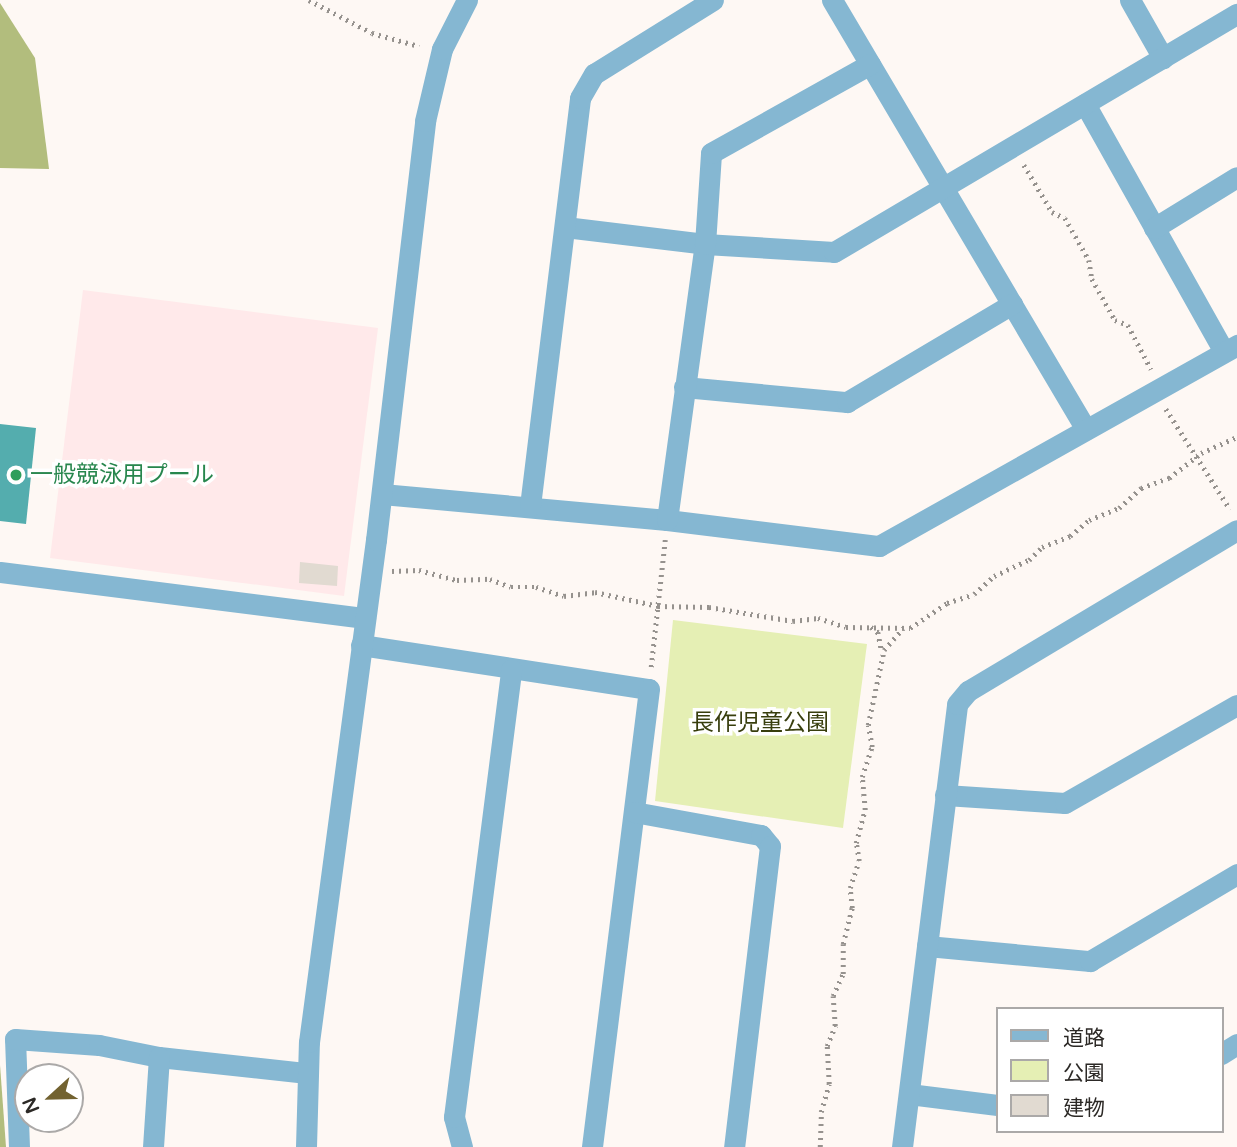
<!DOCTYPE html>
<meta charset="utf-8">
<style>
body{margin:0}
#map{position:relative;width:1237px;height:1147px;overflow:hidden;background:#fef8f4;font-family:"Varela Round","Noto Sans JP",sans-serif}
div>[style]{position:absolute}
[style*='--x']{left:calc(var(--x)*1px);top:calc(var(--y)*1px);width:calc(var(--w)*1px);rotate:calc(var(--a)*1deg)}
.industrial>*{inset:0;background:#ffe9ea}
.green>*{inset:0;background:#e5efb4}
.forest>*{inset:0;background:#b2bd7d}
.water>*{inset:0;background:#54adae}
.building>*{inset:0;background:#e1dad1}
.path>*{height:4.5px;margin-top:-2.25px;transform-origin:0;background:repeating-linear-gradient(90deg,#96928e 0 2px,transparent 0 7px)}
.minor>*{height:21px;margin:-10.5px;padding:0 10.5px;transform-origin:10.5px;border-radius:10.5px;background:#85b7d2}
.dots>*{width:19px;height:19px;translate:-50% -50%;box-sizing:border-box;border:4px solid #fff;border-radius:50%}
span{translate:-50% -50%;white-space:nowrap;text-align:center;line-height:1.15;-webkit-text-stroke:7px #fff;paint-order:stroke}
.leisure-label{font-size:23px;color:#27864d}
.left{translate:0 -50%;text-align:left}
.park-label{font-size:23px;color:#383e0d}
.legend{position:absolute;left:996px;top:1007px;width:228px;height:126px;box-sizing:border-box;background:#fff;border:2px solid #aba9a8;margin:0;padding:9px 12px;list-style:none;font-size:21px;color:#2c2926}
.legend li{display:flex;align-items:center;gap:14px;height:35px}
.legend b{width:35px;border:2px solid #aba9a8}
.north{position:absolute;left:14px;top:1063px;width:70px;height:70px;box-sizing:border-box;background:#fff;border:2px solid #aba9a8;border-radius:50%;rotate:248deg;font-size:19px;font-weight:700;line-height:28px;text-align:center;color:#2c2926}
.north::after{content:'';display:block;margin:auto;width:24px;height:32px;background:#726230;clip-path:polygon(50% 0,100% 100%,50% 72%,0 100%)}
</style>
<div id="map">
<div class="industrial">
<div style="clip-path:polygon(83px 290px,378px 328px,344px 596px,50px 558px)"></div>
</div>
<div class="green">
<div style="clip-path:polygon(673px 620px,867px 644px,843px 828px,655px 801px)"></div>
</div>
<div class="forest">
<div style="clip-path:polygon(0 3px,35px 58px,49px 169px,0 168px)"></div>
<div style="clip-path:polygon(0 1065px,6px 1147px,0 1147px)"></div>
</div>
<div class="water">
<div style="clip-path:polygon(0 424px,36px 428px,26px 524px,0 521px)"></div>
</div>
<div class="building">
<div style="clip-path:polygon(300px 562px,338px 566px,337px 586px,299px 583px)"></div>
</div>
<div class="path">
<div style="--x:309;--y:0;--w:71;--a:27.6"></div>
<div style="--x:372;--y:33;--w:49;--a:15.5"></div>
<div style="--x:1024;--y:165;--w:55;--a:59.2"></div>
<div style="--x:1052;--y:212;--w:14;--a:25"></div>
<div style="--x:1065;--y:218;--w:48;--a:60.3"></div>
<div style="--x:1089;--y:260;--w:19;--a:81"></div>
<div style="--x:1092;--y:279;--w:47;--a:60.7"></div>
<div style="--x:1115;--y:320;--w:14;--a:21"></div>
<div style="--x:1128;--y:325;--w:50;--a:62.4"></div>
<div style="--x:1166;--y:409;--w:119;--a:57.4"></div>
<div style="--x:392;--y:571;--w:27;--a:-2"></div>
<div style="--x:419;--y:570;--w:39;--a:15"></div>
<div style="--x:457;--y:580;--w:33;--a:-2"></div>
<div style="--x:490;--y:579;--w:22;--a:21"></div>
<div style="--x:511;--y:587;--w:25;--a:0"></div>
<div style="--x:536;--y:587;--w:29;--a:18"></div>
<div style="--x:564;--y:596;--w:31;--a:-7"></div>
<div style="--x:595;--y:592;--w:65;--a:12.5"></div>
<div style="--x:658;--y:606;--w:51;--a:1.1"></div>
<div style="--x:709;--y:607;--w:85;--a:9.5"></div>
<div style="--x:793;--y:621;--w:25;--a:-7"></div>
<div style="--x:818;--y:618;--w:29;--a:18"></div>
<div style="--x:846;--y:627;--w:64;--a:0.9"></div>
<div style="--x:910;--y:628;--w:45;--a:-34"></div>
<div style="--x:947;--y:603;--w:28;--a:-18"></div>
<div style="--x:974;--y:594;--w:27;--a:-42"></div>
<div style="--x:994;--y:576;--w:38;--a:-25"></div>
<div style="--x:1029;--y:560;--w:18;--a:-45"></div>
<div style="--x:1042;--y:547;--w:30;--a:-21"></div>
<div style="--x:1070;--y:536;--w:25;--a:-40"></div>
<div style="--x:1089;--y:520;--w:32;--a:-22"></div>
<div style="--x:1119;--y:508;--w:30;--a:-42"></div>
<div style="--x:1141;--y:488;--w:30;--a:-20"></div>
<div style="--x:1169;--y:478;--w:41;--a:-38"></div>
<div style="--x:1201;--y:453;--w:39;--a:-24"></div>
<div style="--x:871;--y:627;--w:9;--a:36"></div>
<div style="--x:878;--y:632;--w:20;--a:79"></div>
<div style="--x:651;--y:667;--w:128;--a:-83.7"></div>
<div style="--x:820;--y:1147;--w:35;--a:-88"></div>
<div style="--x:821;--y:1112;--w:29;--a:-74"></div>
<div style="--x:829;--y:1084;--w:38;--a:-93"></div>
<div style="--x:827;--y:1046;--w:22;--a:-68"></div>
<div style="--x:835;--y:1026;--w:30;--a:-94"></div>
<div style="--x:833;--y:996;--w:24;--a:-66"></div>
<div style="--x:843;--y:974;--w:30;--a:-90"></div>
<div style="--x:843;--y:944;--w:37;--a:-76"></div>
<div style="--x:852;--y:908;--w:20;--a:-96"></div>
<div style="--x:850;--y:888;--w:28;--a:-72"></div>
<div style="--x:859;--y:861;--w:18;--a:-99"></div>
<div style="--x:856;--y:843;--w:34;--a:-75"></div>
<div style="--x:865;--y:810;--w:33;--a:-95"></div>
<div style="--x:862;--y:777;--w:32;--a:-72"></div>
<div style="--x:872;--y:747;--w:22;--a:-100"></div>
<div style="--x:868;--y:725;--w:77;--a:-78"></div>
<div style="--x:884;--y:650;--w:29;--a:-49"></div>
</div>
<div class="minor">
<div style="--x:832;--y:0;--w:499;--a:59.4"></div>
<div style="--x:1130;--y:0;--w:67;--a:60.4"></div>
<div style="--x:1085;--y:104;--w:284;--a:60.7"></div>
<div style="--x:565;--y:227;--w:141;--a:6.9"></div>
<div style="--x:705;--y:244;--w:129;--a:3.5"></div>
<div style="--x:834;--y:252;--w:468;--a:-30.6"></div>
<div style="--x:1154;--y:228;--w:97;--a:-31.6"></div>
<div style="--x:684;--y:387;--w:164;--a:5.3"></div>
<div style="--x:847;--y:402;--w:192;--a:-30.7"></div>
<div style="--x:382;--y:494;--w:286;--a:5.2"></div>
<div style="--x:667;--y:520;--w:214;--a:7"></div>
<div style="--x:879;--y:546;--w:411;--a:-29.3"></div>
<div style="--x:530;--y:506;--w:411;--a:-83"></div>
<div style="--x:580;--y:98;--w:28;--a:-60"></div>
<div style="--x:594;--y:74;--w:140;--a:-31.9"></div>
<div style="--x:667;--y:520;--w:279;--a:-82.2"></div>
<div style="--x:705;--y:244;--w:91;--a:-86.2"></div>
<div style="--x:711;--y:153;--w:182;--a:-29.2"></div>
<div style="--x:0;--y:572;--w:368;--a:7.2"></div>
<div style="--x:361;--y:645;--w:291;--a:8.7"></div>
<div style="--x:649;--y:689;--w:462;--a:97.1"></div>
<div style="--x:945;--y:795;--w:120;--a:3.8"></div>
<div style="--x:1065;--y:803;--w:198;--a:-29.7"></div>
<div style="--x:634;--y:812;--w:129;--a:10.3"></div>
<div style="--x:761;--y:835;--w:14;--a:51"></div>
<div style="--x:770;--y:846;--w:303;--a:96.8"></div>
<div style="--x:927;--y:946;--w:164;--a:5.3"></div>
<div style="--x:1090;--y:961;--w:171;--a:-30.6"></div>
<div style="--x:1221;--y:1054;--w:19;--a:-32"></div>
<div style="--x:909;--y:1094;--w:89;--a:7.1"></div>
<div style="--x:19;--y:1147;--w:108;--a:-92.1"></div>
<div style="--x:15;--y:1039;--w:84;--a:4.1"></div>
<div style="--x:99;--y:1045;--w:61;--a:11.3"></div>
<div style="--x:159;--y:1057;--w:149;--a:6.2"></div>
<div style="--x:153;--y:1147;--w:90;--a:-86.2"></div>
<div style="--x:306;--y:1147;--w:105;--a:-88.4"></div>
<div style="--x:309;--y:1042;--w:506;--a:-82.4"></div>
<div style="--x:376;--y:540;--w:422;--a:-83.3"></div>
<div style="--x:425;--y:121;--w:74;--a:-76.7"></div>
<div style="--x:442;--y:49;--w:55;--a:-63"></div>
<div style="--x:462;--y:1147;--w:31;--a:-105"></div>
<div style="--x:454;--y:1117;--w:451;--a:-82.7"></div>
<div style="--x:902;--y:1147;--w:446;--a:-82.9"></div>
<div style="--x:957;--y:704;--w:17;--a:-50"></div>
<div style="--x:968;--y:691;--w:313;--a:-30.9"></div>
</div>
<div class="dots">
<div style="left:16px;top:475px;background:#2e9e5b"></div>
</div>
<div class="leisure-label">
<span class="left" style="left:30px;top:475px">一般競泳用プール</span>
</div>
<div class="park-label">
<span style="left:760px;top:723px">長作児童公園</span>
</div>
<ul class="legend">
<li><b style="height:9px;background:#85b7d2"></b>道路</li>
<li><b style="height:19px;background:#e5efb4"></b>公園</li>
<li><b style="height:19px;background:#e1dad1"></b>建物</li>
</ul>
<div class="north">N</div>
</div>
